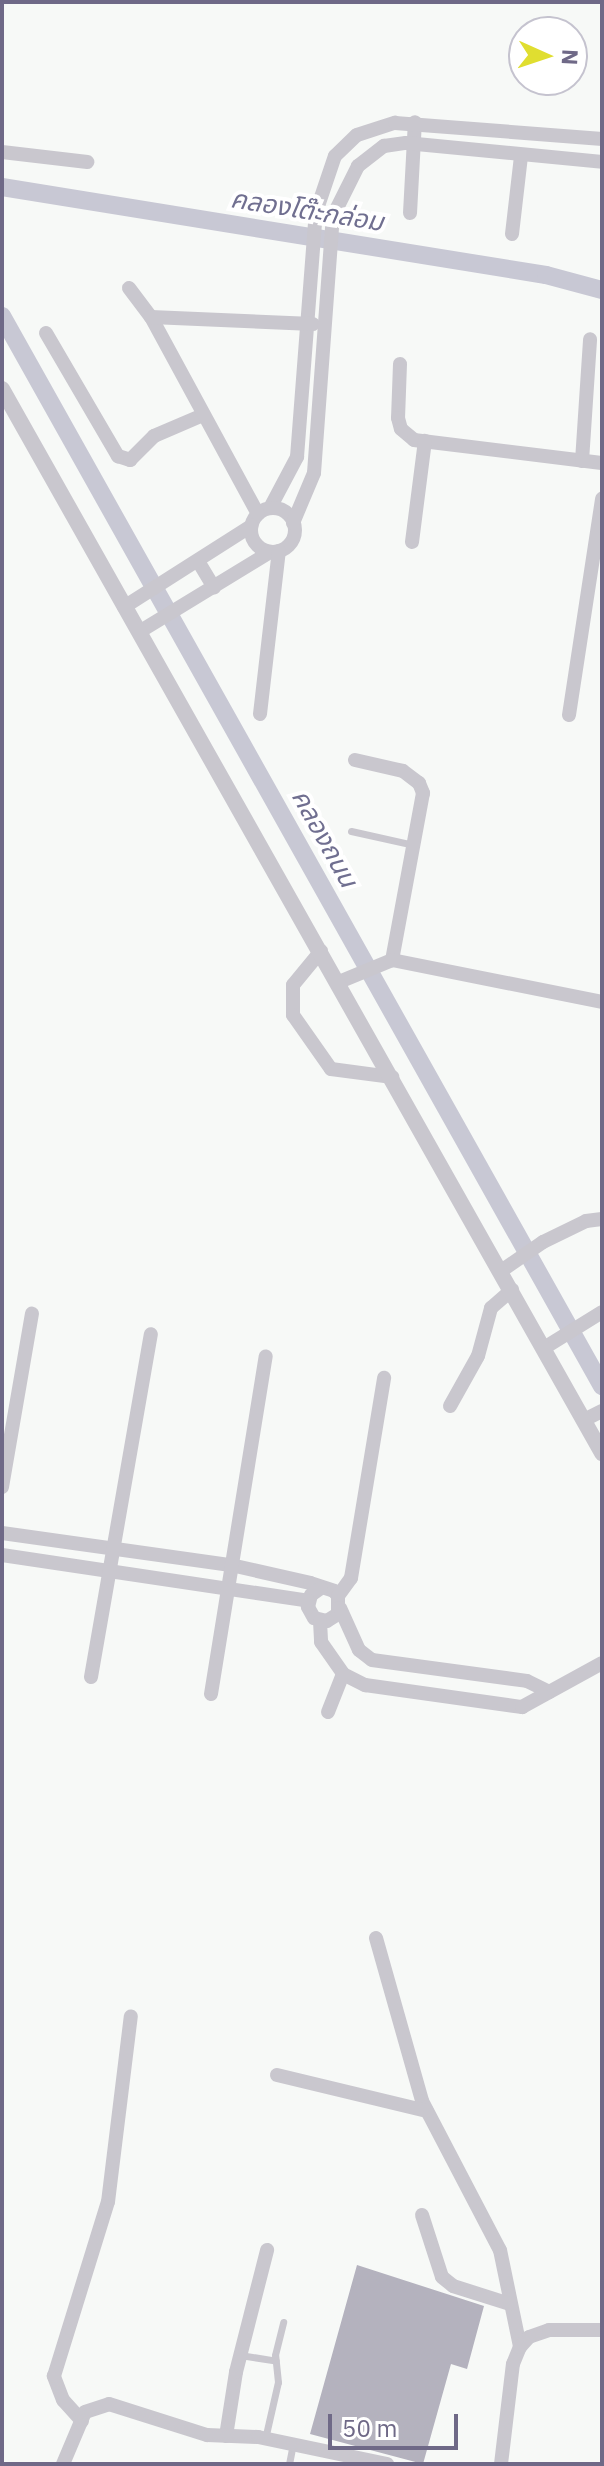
<!DOCTYPE html>
<meta charset="utf-8">
<style>
body{margin:0}
#map{position:relative;width:604px;height:2466px;overflow:hidden;background:#f7f9f7;font-family:"IBM Plex Sans","Noto Sans Thai",sans-serif}
div>[style]{position:absolute}
[style*='--x']{left:calc(var(--x)*1px);top:calc(var(--y)*1px);width:calc(var(--w)*1px);rotate:calc(var(--a)*1deg)}
.canal>*{height:18px;margin:-9px;padding:0 9px;transform-origin:9px;border-radius:9px;background:#c8c8d4}
.building>*{inset:0;background:#b4b2be}
.service>*{height:7px;margin:-3.5px;padding:0 3.5px;transform-origin:3.5px;border-radius:3.5px;background:#c9c7ce}
.minor>*{height:14px;margin:-7px;padding:0 7px;transform-origin:7px;border-radius:7px;background:#c9c7ce}
.minor>.ring{margin:-7px;padding:0;box-sizing:content-box;background:none;border:14px solid #c9c7ce;border-radius:50%}
.tertiary>*{height:16px;margin:-8px;padding:0 8px;transform-origin:8px;border-radius:8px;background:#c9c7ce}
span{translate:-50% -50%;white-space:nowrap;text-align:center;line-height:1.15;-webkit-text-stroke:8px #fff;paint-order:stroke}
.water-label{font-size:26px;color:#706f90;font-style:italic}
.frame{position:absolute;inset:0;border:4px solid #6f6987;pointer-events:none}
.north{position:absolute;left:508px;top:16px;width:80px;height:80px;box-sizing:border-box;background:#fff;border:2px solid #c5c3cf;border-radius:50%;rotate:93deg;font-size:22px;font-weight:700;line-height:32px;text-align:center;color:#6f6987}
.north::after{content:'';display:block;margin:auto;width:28px;height:36px;background:#e0de30;clip-path:polygon(50% 0,100% 100%,50% 72%,0 100%)}
.scale{position:absolute;left:328px;top:2414px;width:130px;height:36px;box-sizing:border-box;border:4px solid #6f6987;border-top:0;padding-left:10px;font-size:24px;line-height:28px;white-space:nowrap;color:#6f6987;-webkit-text-stroke:6px #fff;paint-order:stroke}
</style>
<div id="map">
<div class="canal">
<div style="--x:2;--y:187;--w:551;--a:9.19"></div>
<div style="--x:546;--y:275;--w:58;--a:15"></div>
<div style="--x:2;--y:316;--w:1227;--a:60.72"></div>
</div>
<div class="building">
<div style="clip-path:polygon(357px 2265px,484px 2306px,467px 2369px,451px 2364px,423px 2464px,310px 2434px)"></div>
</div>
<div class="service">
<div style="--x:351;--y:831;--w:65;--a:12.5"></div>
<div style="--x:240;--y:2355;--w:36;--a:9"></div>
<div style="--x:265;--y:2439;--w:58;--a:-77.2"></div>
<div style="--x:278;--y:2382;--w:27;--a:-96"></div>
<div style="--x:275;--y:2355;--w:34;--a:-76"></div>
<div style="--x:289;--y:2464;--w:20;--a:-79"></div>
</div>
<div class="minor">
<div style="--x:2;--y:152;--w:86;--a:6.7"></div>
<div style="--x:410;--y:213;--w:91;--a:-86.9"></div>
<div style="--x:512;--y:234;--w:79;--a:-83.4"></div>
<div style="--x:129;--y:288;--w:36;--a:53"></div>
<div style="--x:46;--y:333;--w:143;--a:59.7"></div>
<div style="--x:118;--y:456;--w:13;--a:18"></div>
<div style="--x:130;--y:460;--w:34;--a:-45"></div>
<div style="--x:154;--y:436;--w:53;--a:-23.2"></div>
<div style="--x:400;--y:364;--w:54;--a:92.1"></div>
<div style="--x:398;--y:418;--w:11;--a:75"></div>
<div style="--x:401;--y:429;--w:17;--a:40"></div>
<div style="--x:414;--y:440;--w:189;--a:7"></div>
<div style="--x:582;--y:461;--w:122;--a:-86.2"></div>
<div style="--x:270;--y:508;--w:58;--a:-62.1"></div>
<div style="--x:297;--y:457;--w:246;--a:-85.6"></div>
<div style="--x:316;--y:212;--w:59;--a:-71.3"></div>
<div style="--x:335;--y:156;--w:30;--a:-44"></div>
<div style="--x:357;--y:135;--w:40;--a:-18"></div>
<div style="--x:395;--y:123;--w:208;--a:4.4"></div>
<div class="ring" style="left:251px;top:508px;width:30px;height:30px"></div>
<div style="--x:258;--y:514;--w:224;--a:-118.5"></div>
<div style="--x:151;--y:317;--w:162;--a:2.5"></div>
<div style="--x:293;--y:523;--w:54;--a:-67.2"></div>
<div style="--x:314;--y:473;--w:258;--a:-85.8"></div>
<div style="--x:333;--y:216;--w:56;--a:-63.4"></div>
<div style="--x:358;--y:166;--w:33;--a:-38"></div>
<div style="--x:384;--y:146;--w:22;--a:-8"></div>
<div style="--x:406;--y:143;--w:197;--a:5.5"></div>
<div style="--x:412;--y:542;--w:102;--a:-82.7"></div>
<div style="--x:198;--y:561;--w:31;--a:59"></div>
<div style="--x:124;--y:607;--w:151;--a:-32.5"></div>
<div style="--x:139;--y:632;--w:153;--a:-31.4"></div>
<div style="--x:260;--y:714;--w:164;--a:-83.4"></div>
<div style="--x:569;--y:715;--w:219;--a:-81.3"></div>
<div style="--x:355;--y:760;--w:49;--a:12.9"></div>
<div style="--x:403;--y:771;--w:20;--a:37"></div>
<div style="--x:419;--y:783;--w:11;--a:68"></div>
<div style="--x:423;--y:793;--w:170;--a:100.5"></div>
<div style="--x:321;--y:951;--w:44;--a:129.5"></div>
<div style="--x:293;--y:985;--w:30;--a:90"></div>
<div style="--x:293;--y:1015;--w:66;--a:54.9"></div>
<div style="--x:331;--y:1069;--w:62;--a:7.5"></div>
<div style="--x:339;--y:982;--w:57;--a:-22.5"></div>
<div style="--x:392;--y:960;--w:214;--a:11.3"></div>
<div style="--x:501;--y:1271;--w:51;--a:-34.6"></div>
<div style="--x:543;--y:1242;--w:48;--a:-26"></div>
<div style="--x:586;--y:1221;--w:16;--a:-7"></div>
<div style="--x:544;--y:1348;--w:68;--a:-31.8"></div>
<div style="--x:450;--y:1406;--w:57;--a:-60.8"></div>
<div style="--x:478;--y:1356;--w:50;--a:-74.8"></div>
<div style="--x:491;--y:1308;--w:28;--a:-41"></div>
<div style="--x:584;--y:1420;--w:20;--a:-27"></div>
<div style="--x:2;--y:1487;--w:176;--a:-80.2"></div>
<div style="--x:2;--y:1533;--w:231;--a:8"></div>
<div style="--x:231;--y:1565;--w:81;--a:12.8"></div>
<div style="--x:310;--y:1583;--w:25;--a:18"></div>
<div style="--x:334;--y:1591;--w:6;--a:51"></div>
<div style="--x:338;--y:1596;--w:18;--a:90"></div>
<div style="--x:338;--y:1614;--w:13;--a:148"></div>
<div style="--x:327;--y:1621;--w:13;--a:-167"></div>
<div style="--x:314;--y:1618;--w:13;--a:-119"></div>
<div style="--x:308;--y:1607;--w:12;--a:-76"></div>
<div style="--x:311;--y:1595;--w:12;--a:-35"></div>
<div style="--x:2;--y:1555;--w:309;--a:8.5"></div>
<div style="--x:338;--y:1596;--w:22;--a:-54"></div>
<div style="--x:351;--y:1578;--w:203;--a:-80.6"></div>
<div style="--x:340;--y:1608;--w:46;--a:65.7"></div>
<div style="--x:359;--y:1650;--w:16;--a:38"></div>
<div style="--x:372;--y:1660;--w:156;--a:7.7"></div>
<div style="--x:527;--y:1681;--w:25;--a:26"></div>
<div style="--x:320;--y:1621;--w:21;--a:87"></div>
<div style="--x:321;--y:1642;--w:39;--a:55"></div>
<div style="--x:343;--y:1674;--w:25;--a:27"></div>
<div style="--x:365;--y:1685;--w:159;--a:8"></div>
<div style="--x:522;--y:1707;--w:91;--a:-28.8"></div>
<div style="--x:91;--y:1677;--w:348;--a:-80.1"></div>
<div style="--x:211;--y:1694;--w:342;--a:-80.8"></div>
<div style="--x:328;--y:1712;--w:41;--a:-68.5"></div>
<div style="--x:376;--y:1938;--w:169;--a:74.2"></div>
<div style="--x:422;--y:2101;--w:168;--a:62.4"></div>
<div style="--x:500;--y:2250;--w:99;--a:78.3"></div>
<div style="--x:277;--y:2075;--w:154;--a:13.5"></div>
<div style="--x:422;--y:2215;--w:65;--a:72.1"></div>
<div style="--x:442;--y:2277;--w:14;--a:39"></div>
<div style="--x:453;--y:2286;--w:60;--a:17.5"></div>
<div style="--x:82;--y:2421;--w:28;--a:-132"></div>
<div style="--x:63;--y:2400;--w:26;--a:-111"></div>
<div style="--x:54;--y:2376;--w:182;--a:-72.8"></div>
<div style="--x:108;--y:2202;--w:187;--a:-83"></div>
<div style="--x:226;--y:2436;--w:65;--a:-81.1"></div>
<div style="--x:236;--y:2372;--w:126;--a:-75.7"></div>
<div style="--x:63;--y:2464;--w:56;--a:-67.1"></div>
<div style="--x:85;--y:2412;--w:25;--a:-18"></div>
<div style="--x:109;--y:2404;--w:103;--a:17.6"></div>
<div style="--x:207;--y:2435;--w:51;--a:2.2"></div>
<div style="--x:258;--y:2437;--w:132;--a:11.8"></div>
<div style="--x:501;--y:2464;--w:101;--a:-83.2"></div>
<div style="--x:513;--y:2364;--w:18;--a:-68"></div>
<div style="--x:520;--y:2347;--w:13;--a:-48"></div>
<div style="--x:529;--y:2337;--w:21;--a:-19"></div>
<div style="--x:549;--y:2330;--w:53;--a:0"></div>
</div>
<div class="tertiary">
<div style="--x:2;--y:389;--w:1222;--a:60.58"></div>
</div>
<div class="water-label">
<span style="left:307px;top:210px;rotate:9deg">คลองโต๊ะกล่อม</span>
<span style="left:325px;top:838px;rotate:61deg">คลองถนน</span>
</div>
<div class="frame"></div>
<div class="north">N</div>
<div class="scale">50 m</div>
</div>
